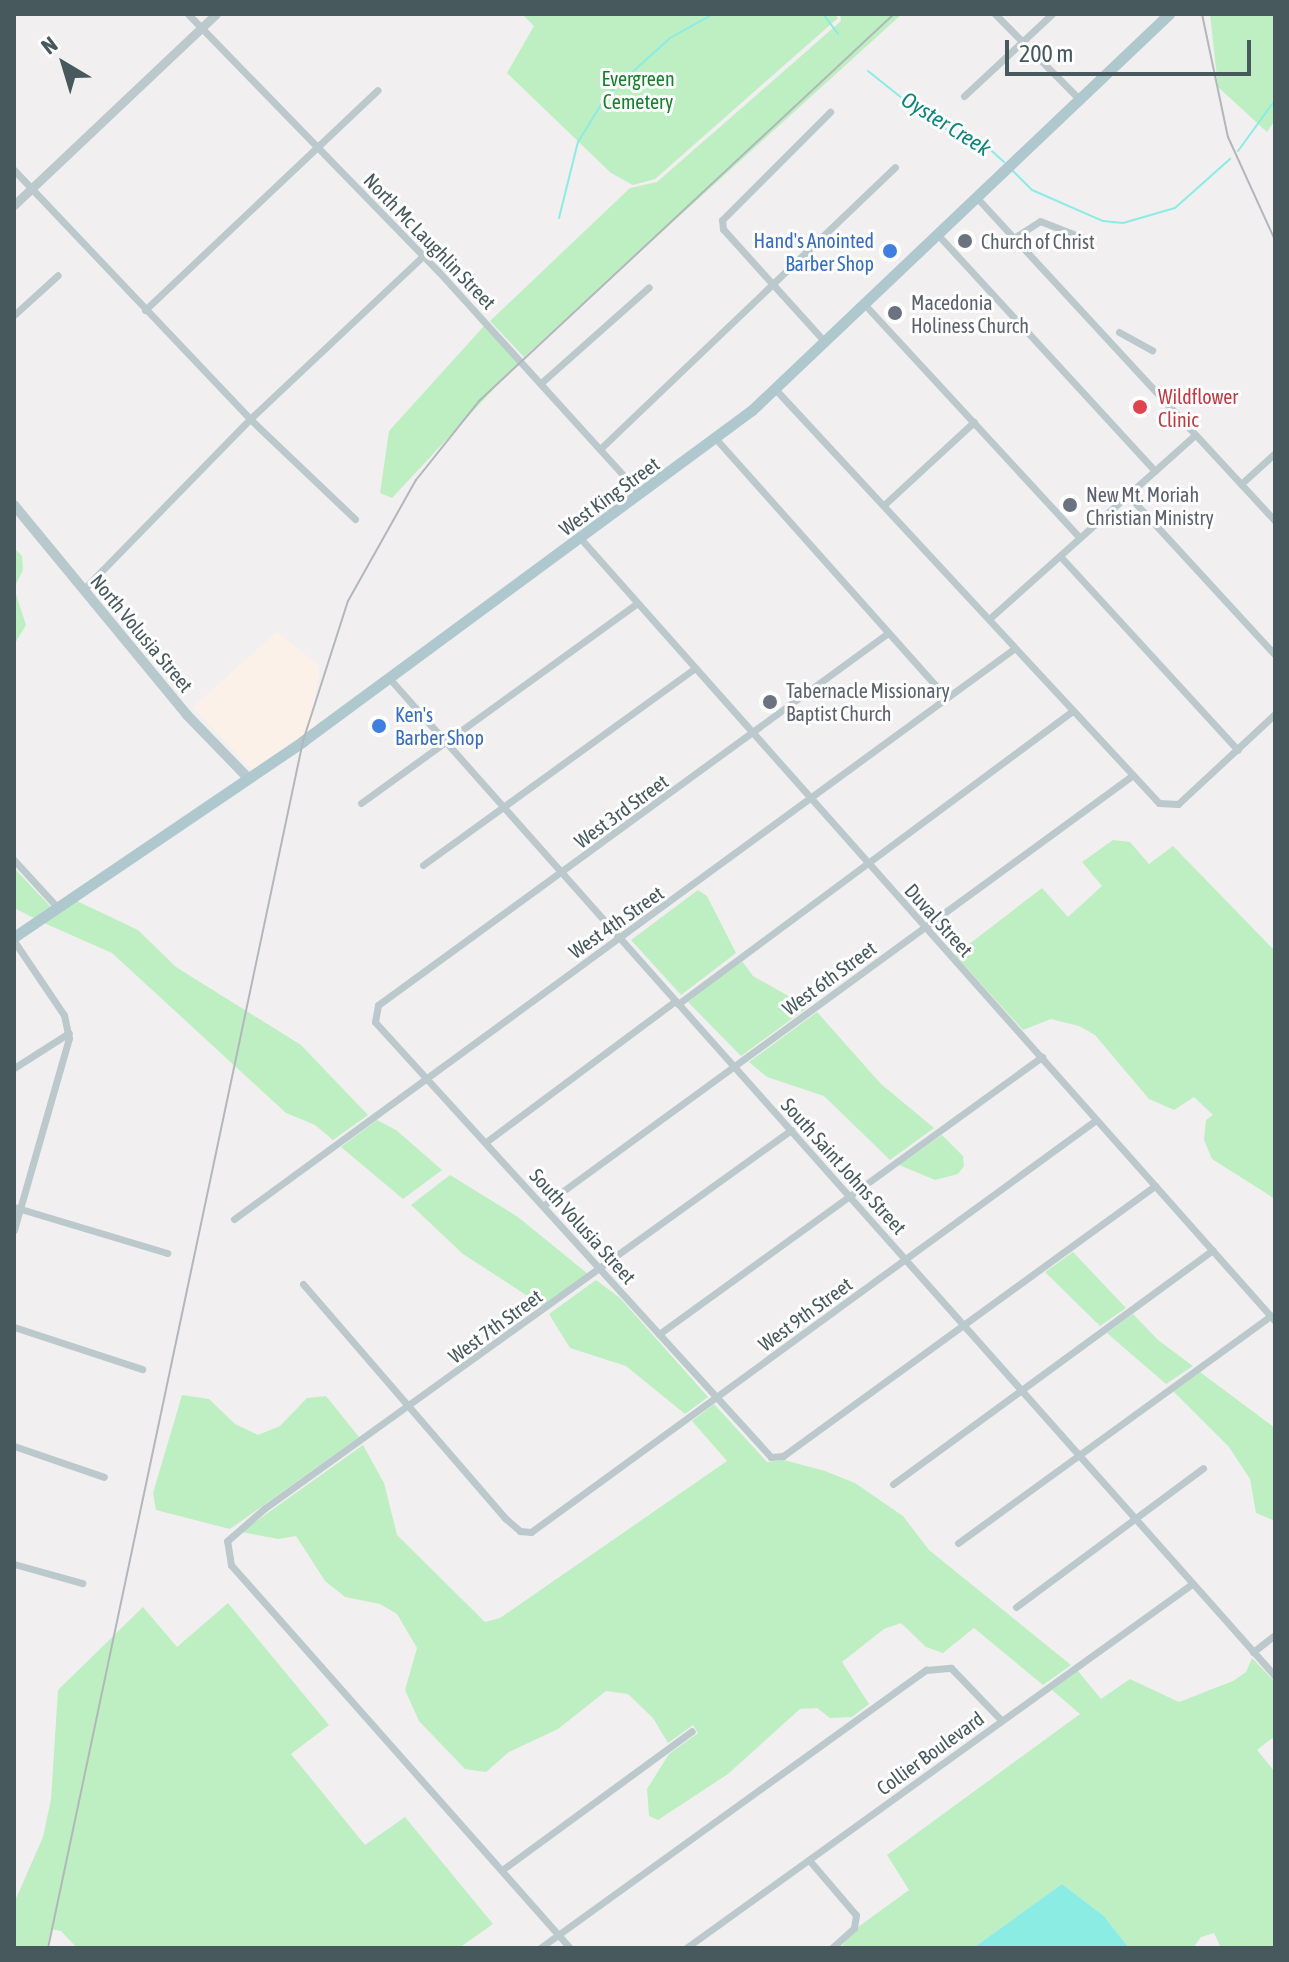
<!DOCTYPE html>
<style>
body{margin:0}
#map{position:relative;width:1289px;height:1962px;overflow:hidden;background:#f2eff0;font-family:"Asap Condensed",sans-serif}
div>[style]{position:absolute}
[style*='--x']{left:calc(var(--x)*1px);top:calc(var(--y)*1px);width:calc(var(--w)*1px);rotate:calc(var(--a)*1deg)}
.commercial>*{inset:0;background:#fcf1e9}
.green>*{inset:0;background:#beefc2}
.water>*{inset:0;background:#8bece4}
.stream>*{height:2px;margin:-1px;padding:0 1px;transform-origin:1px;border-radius:1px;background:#8bece4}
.minor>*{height:7px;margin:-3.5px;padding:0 3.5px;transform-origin:3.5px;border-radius:3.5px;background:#bbc9cc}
.tertiary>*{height:9px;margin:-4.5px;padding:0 4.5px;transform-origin:4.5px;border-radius:4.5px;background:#bbc9cc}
.secondary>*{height:10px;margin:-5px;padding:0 5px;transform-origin:5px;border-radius:5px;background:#b8c9ce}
.primary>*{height:11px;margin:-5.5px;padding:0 5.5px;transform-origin:5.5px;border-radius:5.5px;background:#afc8ce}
.rail>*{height:2px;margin:-1px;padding:0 1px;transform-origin:1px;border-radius:1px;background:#b1b7ba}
.dots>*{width:22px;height:22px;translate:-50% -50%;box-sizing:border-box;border:4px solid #fff;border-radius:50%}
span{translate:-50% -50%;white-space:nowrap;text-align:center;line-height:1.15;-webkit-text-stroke:6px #fff;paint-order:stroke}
.park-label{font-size:20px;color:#177f2c}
.shop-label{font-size:20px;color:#366cbe}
.right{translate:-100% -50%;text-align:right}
.left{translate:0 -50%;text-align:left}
.street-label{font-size:20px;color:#47595d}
.worship-label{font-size:20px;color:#5b616d}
.health-label{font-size:20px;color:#be3a42}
.water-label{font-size:22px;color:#0d847b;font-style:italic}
.frame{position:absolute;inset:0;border:16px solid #47595d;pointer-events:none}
.north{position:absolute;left:24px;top:24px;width:80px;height:80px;-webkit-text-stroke:6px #fff;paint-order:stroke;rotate:322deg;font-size:22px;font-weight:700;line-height:32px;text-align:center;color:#47595d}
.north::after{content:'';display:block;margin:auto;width:28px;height:36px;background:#47595d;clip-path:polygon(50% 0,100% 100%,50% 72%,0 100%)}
.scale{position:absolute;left:1005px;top:40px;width:246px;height:36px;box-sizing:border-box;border:4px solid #47595d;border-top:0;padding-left:10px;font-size:24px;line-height:28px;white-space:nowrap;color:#47595d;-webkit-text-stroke:6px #fff;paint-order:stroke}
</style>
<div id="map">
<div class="commercial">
<div style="clip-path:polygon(277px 632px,320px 667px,312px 714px,317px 725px,252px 770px,193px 707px)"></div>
</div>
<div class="green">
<div style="clip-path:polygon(522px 14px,835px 14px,838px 18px,655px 179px,633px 185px,611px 173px,507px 73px,534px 26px)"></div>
<div style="clip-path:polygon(840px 14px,902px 14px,524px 357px,490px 321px,630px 188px,657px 182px,841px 21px)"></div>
<div style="clip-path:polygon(1210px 14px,1275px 14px,1275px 120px,1267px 132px,1218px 87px)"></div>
<div style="clip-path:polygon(484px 326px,518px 363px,392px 498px,380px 493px,389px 431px)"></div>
<div style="clip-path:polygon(14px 548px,22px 556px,23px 570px,14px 588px,26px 625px,14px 645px)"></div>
<div style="clip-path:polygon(1113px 840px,1130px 842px,1149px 864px,1173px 846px,1275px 951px,1275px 1199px,1212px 1159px,1204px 1140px,1206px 1120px,1213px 1115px,1194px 1097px,1174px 1110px,1149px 1099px,1095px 1035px,1079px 1026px,1051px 1019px,1023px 1030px,955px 955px,1042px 888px,1068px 917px,1102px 886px,1082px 862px)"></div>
<div style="clip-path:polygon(14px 868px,51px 907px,34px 918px,14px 908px)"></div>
<div style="clip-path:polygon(698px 890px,707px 896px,736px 953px,681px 995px,631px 940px)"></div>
<div style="clip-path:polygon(77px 901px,138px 930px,176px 967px,301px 1045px,368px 1115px,333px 1140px,315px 1125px,286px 1113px,112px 953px,44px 923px)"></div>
<div style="clip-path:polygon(742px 961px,753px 976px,808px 1007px,741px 1056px,688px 1002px)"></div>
<div style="clip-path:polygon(817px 1012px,881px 1084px,934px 1128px,890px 1160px,824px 1096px,767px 1077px,749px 1062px)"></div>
<div style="clip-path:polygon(377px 1120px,396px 1130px,442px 1170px,403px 1199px,341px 1147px)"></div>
<div style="clip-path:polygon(942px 1135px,963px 1156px,964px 1166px,958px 1174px,935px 1180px,899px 1165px)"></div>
<div style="clip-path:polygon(450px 1175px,518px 1217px,588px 1274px,543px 1306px,463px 1254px,411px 1205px)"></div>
<div style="clip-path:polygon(1073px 1252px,1126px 1308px,1100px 1326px,1045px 1272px)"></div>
<div style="clip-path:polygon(596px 1280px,620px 1298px,708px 1397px,685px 1414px,626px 1366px,570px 1348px,549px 1314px)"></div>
<div style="clip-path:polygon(1133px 1314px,1158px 1340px,1193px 1366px,1166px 1384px,1130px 1353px,1107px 1333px)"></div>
<div style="clip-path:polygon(1200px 1372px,1275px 1428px,1275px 1521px,1256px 1513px,1250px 1479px,1229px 1447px,1173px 1391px)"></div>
<div style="clip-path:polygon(182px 1395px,209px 1399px,235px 1424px,258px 1435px,280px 1426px,307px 1398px,326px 1396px,359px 1437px,230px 1529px,156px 1510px,153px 1493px)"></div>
<div style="clip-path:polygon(714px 1404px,767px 1462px,784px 1460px,825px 1471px,855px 1483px,903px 1516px,929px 1550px,1071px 1665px,1043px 1685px,974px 1628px,943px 1653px,926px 1647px,901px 1623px,884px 1629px,842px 1662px,869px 1704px,852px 1717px,830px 1718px,817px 1708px,800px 1709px,728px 1774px,658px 1820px,649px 1816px,647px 1789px,669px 1754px,698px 1733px,693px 1725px,668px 1743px,653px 1718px,628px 1694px,606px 1691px,558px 1729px,509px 1752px,486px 1772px,465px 1769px,419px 1721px,405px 1690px,417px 1648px,397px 1614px,380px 1604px,345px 1597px,325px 1581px,296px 1536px,278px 1539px,241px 1532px,363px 1445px,384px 1483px,397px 1535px,485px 1622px,500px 1618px,727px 1461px,692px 1421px)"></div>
<div style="clip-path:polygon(228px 1603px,329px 1725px,291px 1754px,365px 1845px,405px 1817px,493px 1924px,459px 1948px,77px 1948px,61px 1931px,51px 1929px,47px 1948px,14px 1948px,14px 1903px,43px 1837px,51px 1799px,58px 1690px,143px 1607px,177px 1647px)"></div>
<div style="clip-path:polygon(1252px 1658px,1275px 1682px,1275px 1736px,1257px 1750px,1275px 1772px,1275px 1948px,1221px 1948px,1214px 1933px,1201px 1937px,1193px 1948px,1129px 1948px,1104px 1916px,1062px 1884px,973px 1948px,840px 1948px,858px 1927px,909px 1890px,887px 1855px,1080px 1714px,1052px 1690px,1078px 1671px,1101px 1699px,1130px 1679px,1179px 1702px,1233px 1681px,1246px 1672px)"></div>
</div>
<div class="water">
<div style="clip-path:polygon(1062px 1884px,1104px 1916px,1129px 1948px,973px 1948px)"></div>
</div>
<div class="stream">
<div style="--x:823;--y:14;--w:25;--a:53"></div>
<div style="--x:868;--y:71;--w:75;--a:38.5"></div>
<div style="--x:927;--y:118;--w:42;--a:30.3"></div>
<div style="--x:963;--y:139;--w:22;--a:13"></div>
<div style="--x:984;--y:144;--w:27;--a:42"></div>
<div style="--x:1238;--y:151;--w:63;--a:-54"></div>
<div style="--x:1012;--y:170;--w:28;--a:45"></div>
<div style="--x:1032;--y:190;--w:77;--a:23.6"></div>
<div style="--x:1103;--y:221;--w:20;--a:6"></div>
<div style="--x:1123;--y:223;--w:54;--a:-16.1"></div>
<div style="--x:1175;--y:208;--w:74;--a:-41.7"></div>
<div style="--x:559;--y:218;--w:78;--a:-76"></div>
<div style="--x:578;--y:142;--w:55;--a:-58.3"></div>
<div style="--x:607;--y:95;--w:85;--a:-42.1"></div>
<div style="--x:670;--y:38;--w:49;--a:-29.2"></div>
</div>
<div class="minor">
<div style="--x:188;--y:14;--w:360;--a:45.8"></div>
<div style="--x:439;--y:272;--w:299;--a:47.8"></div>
<div style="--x:995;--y:14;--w:121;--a:45.3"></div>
<div style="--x:964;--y:96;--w:120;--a:-43"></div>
<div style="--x:14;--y:170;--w:343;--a:46.5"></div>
<div style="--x:250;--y:419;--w:145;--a:43.6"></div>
<div style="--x:978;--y:199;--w:438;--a:47.3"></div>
<div style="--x:939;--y:236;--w:319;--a:47.4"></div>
<div style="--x:1014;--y:238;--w:31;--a:-33"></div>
<div style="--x:1040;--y:221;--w:49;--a:21.4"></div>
<div style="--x:866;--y:306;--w:314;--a:47.3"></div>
<div style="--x:145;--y:310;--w:320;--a:-43.4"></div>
<div style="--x:14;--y:315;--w:59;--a:-42.3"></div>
<div style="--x:1119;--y:332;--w:38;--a:29"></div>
<div style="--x:825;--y:342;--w:152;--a:-132.1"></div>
<div style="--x:723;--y:229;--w:9;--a:-96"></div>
<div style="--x:722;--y:220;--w:153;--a:-45"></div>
<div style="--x:541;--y:383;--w:144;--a:-41.6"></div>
<div style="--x:776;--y:390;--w:563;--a:47.16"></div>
<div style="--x:1159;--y:803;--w:19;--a:3"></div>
<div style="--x:1178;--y:804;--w:132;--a:-42.9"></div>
<div style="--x:716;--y:439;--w:346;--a:48.3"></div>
<div style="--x:600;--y:449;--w:408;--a:-43.7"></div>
<div style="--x:1241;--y:484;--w:46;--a:-42.4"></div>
<div style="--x:1128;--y:495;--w:217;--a:47.4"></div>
<div style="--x:885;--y:504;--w:121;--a:-42.7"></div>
<div style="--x:581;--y:539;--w:1046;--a:48.41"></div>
<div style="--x:1060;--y:556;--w:263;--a:47.5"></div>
<div style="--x:83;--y:590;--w:239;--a:-45.7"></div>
<div style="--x:250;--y:419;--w:238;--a:-43.3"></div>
<div style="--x:989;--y:619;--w:276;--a:-41.8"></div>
<div style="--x:888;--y:633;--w:631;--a:143.89"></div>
<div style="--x:378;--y:1005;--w:17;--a:100"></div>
<div style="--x:375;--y:1022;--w:588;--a:47.69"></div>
<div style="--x:771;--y:1457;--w:12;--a:-5"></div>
<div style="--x:783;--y:1456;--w:460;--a:-36"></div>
<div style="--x:389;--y:678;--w:1335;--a:48.4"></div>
<div style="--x:361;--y:803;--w:341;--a:-35.9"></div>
<div style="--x:14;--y:860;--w:65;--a:47.5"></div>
<div style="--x:423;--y:865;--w:336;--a:-35.9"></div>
<div style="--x:14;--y:941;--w:89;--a:56"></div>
<div style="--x:64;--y:1015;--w:24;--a:78"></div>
<div style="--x:69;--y:1038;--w:200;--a:106"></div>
<div style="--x:678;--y:1004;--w:492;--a:-36.6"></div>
<div style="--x:14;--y:1068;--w:65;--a:-32.5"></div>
<div style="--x:486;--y:1142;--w:236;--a:-36.7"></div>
<div style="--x:544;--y:1205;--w:729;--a:-36.13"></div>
<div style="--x:14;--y:1207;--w:160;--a:16.7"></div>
<div style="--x:234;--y:1219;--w:967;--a:-36.17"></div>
<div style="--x:303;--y:1284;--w:309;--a:49.2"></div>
<div style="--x:505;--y:1518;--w:20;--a:41"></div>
<div style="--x:520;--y:1531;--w:11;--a:5"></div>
<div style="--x:531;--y:1532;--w:699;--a:-36.1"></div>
<div style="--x:14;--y:1327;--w:135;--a:18.2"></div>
<div style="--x:659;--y:1334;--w:473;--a:-35.9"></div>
<div style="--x:14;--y:1446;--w:95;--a:19"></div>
<div style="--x:893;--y:1484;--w:396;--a:-36.2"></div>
<div style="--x:958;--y:1543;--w:387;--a:-36"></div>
<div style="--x:14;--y:1564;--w:71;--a:15.6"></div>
<div style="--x:1016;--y:1607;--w:233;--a:-36.6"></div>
<div style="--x:1253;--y:1652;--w:28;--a:-38"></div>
<div style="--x:809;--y:1860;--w:72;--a:49.5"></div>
<div style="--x:856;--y:1915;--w:13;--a:99"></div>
<div style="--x:854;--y:1928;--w:30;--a:138"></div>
<div style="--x:502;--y:1870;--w:235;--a:-36.2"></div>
<div style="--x:540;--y:1948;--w:476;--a:-35.8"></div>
<div style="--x:926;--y:1670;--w:25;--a:-5"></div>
<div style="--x:951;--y:1668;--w:72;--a:46.1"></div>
<div style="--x:570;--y:1948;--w:511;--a:-131.51"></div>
<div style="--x:231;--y:1565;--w:24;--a:-99"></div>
<div style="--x:227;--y:1541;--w:50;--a:-41"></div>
<div style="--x:265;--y:1508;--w:648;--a:-35.7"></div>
<div style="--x:686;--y:1948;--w:623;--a:-35.73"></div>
</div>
<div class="tertiary">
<div style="--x:14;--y:205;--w:278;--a:-43.4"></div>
</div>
<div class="secondary">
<div style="--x:14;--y:505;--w:272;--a:50.5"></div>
<div style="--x:187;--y:715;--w:88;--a:45.9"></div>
</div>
<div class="primary">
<div style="--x:14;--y:937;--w:349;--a:-34.1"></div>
<div style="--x:303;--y:741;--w:558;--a:-36.4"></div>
<div style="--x:752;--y:410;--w:575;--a:-43.52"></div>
</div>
<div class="rail">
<div style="--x:1202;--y:14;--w:126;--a:78.1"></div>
<div style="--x:1228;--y:137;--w:113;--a:65.5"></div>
<div style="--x:48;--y:1948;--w:1234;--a:-78.07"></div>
<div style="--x:303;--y:741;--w:147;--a:-72.2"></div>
<div style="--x:348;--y:601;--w:139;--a:-60.7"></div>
<div style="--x:416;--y:480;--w:101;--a:-51.4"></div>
<div style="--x:479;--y:401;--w:567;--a:-43"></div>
</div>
<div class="dots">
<div style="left:965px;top:241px;background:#6b7280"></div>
<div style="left:890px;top:251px;background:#3f7fe0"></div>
<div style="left:895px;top:313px;background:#6b7280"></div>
<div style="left:1140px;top:407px;background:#e0444e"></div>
<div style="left:1070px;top:505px;background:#6b7280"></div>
<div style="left:770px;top:702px;background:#6b7280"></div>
<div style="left:379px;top:726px;background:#3f7fe0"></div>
</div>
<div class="park-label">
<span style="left:638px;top:90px">Evergreen<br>Cemetery</span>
</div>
<div class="shop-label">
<span class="right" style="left:874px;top:252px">Hand's Anointed<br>Barber Shop</span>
<span class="left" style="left:395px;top:726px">Ken's<br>Barber Shop</span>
</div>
<div class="street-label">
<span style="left:430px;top:241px;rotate:46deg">North Mc Laughlin Street</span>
<span style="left:609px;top:496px;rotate:-36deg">West King Street</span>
<span style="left:142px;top:633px;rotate:50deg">North Volusia Street</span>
<span style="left:621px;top:811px;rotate:-36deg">West 3rd Street</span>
<span style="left:939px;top:920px;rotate:48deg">Duval Street</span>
<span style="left:616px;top:922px;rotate:-35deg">West 4th Street</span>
<span style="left:829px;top:978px;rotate:-36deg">West 6th Street</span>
<span style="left:844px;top:1166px;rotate:48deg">South Saint Johns Street</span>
<span style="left:583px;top:1226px;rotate:48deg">South Volusia Street</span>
<span style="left:805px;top:1314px;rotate:-36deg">West 9th Street</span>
<span style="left:495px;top:1326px;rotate:-36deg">West 7th Street</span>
<span style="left:930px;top:1753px;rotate:-36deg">Collier Boulevard</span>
</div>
<div class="worship-label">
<span class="left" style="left:981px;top:241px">Church of Christ</span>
<span class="left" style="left:911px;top:314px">Macedonia<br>Holiness Church</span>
<span class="left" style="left:1086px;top:506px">New Mt. Moriah<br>Christian Ministry</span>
<span class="left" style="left:786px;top:702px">Tabernacle Missionary<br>Baptist Church</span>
</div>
<div class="health-label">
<span class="left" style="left:1158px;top:408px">Wildflower<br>Clinic</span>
</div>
<div class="water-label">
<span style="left:946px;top:124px;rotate:32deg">Oyster Creek</span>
</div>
<div class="frame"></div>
<div class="north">N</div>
<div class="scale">200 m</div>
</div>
